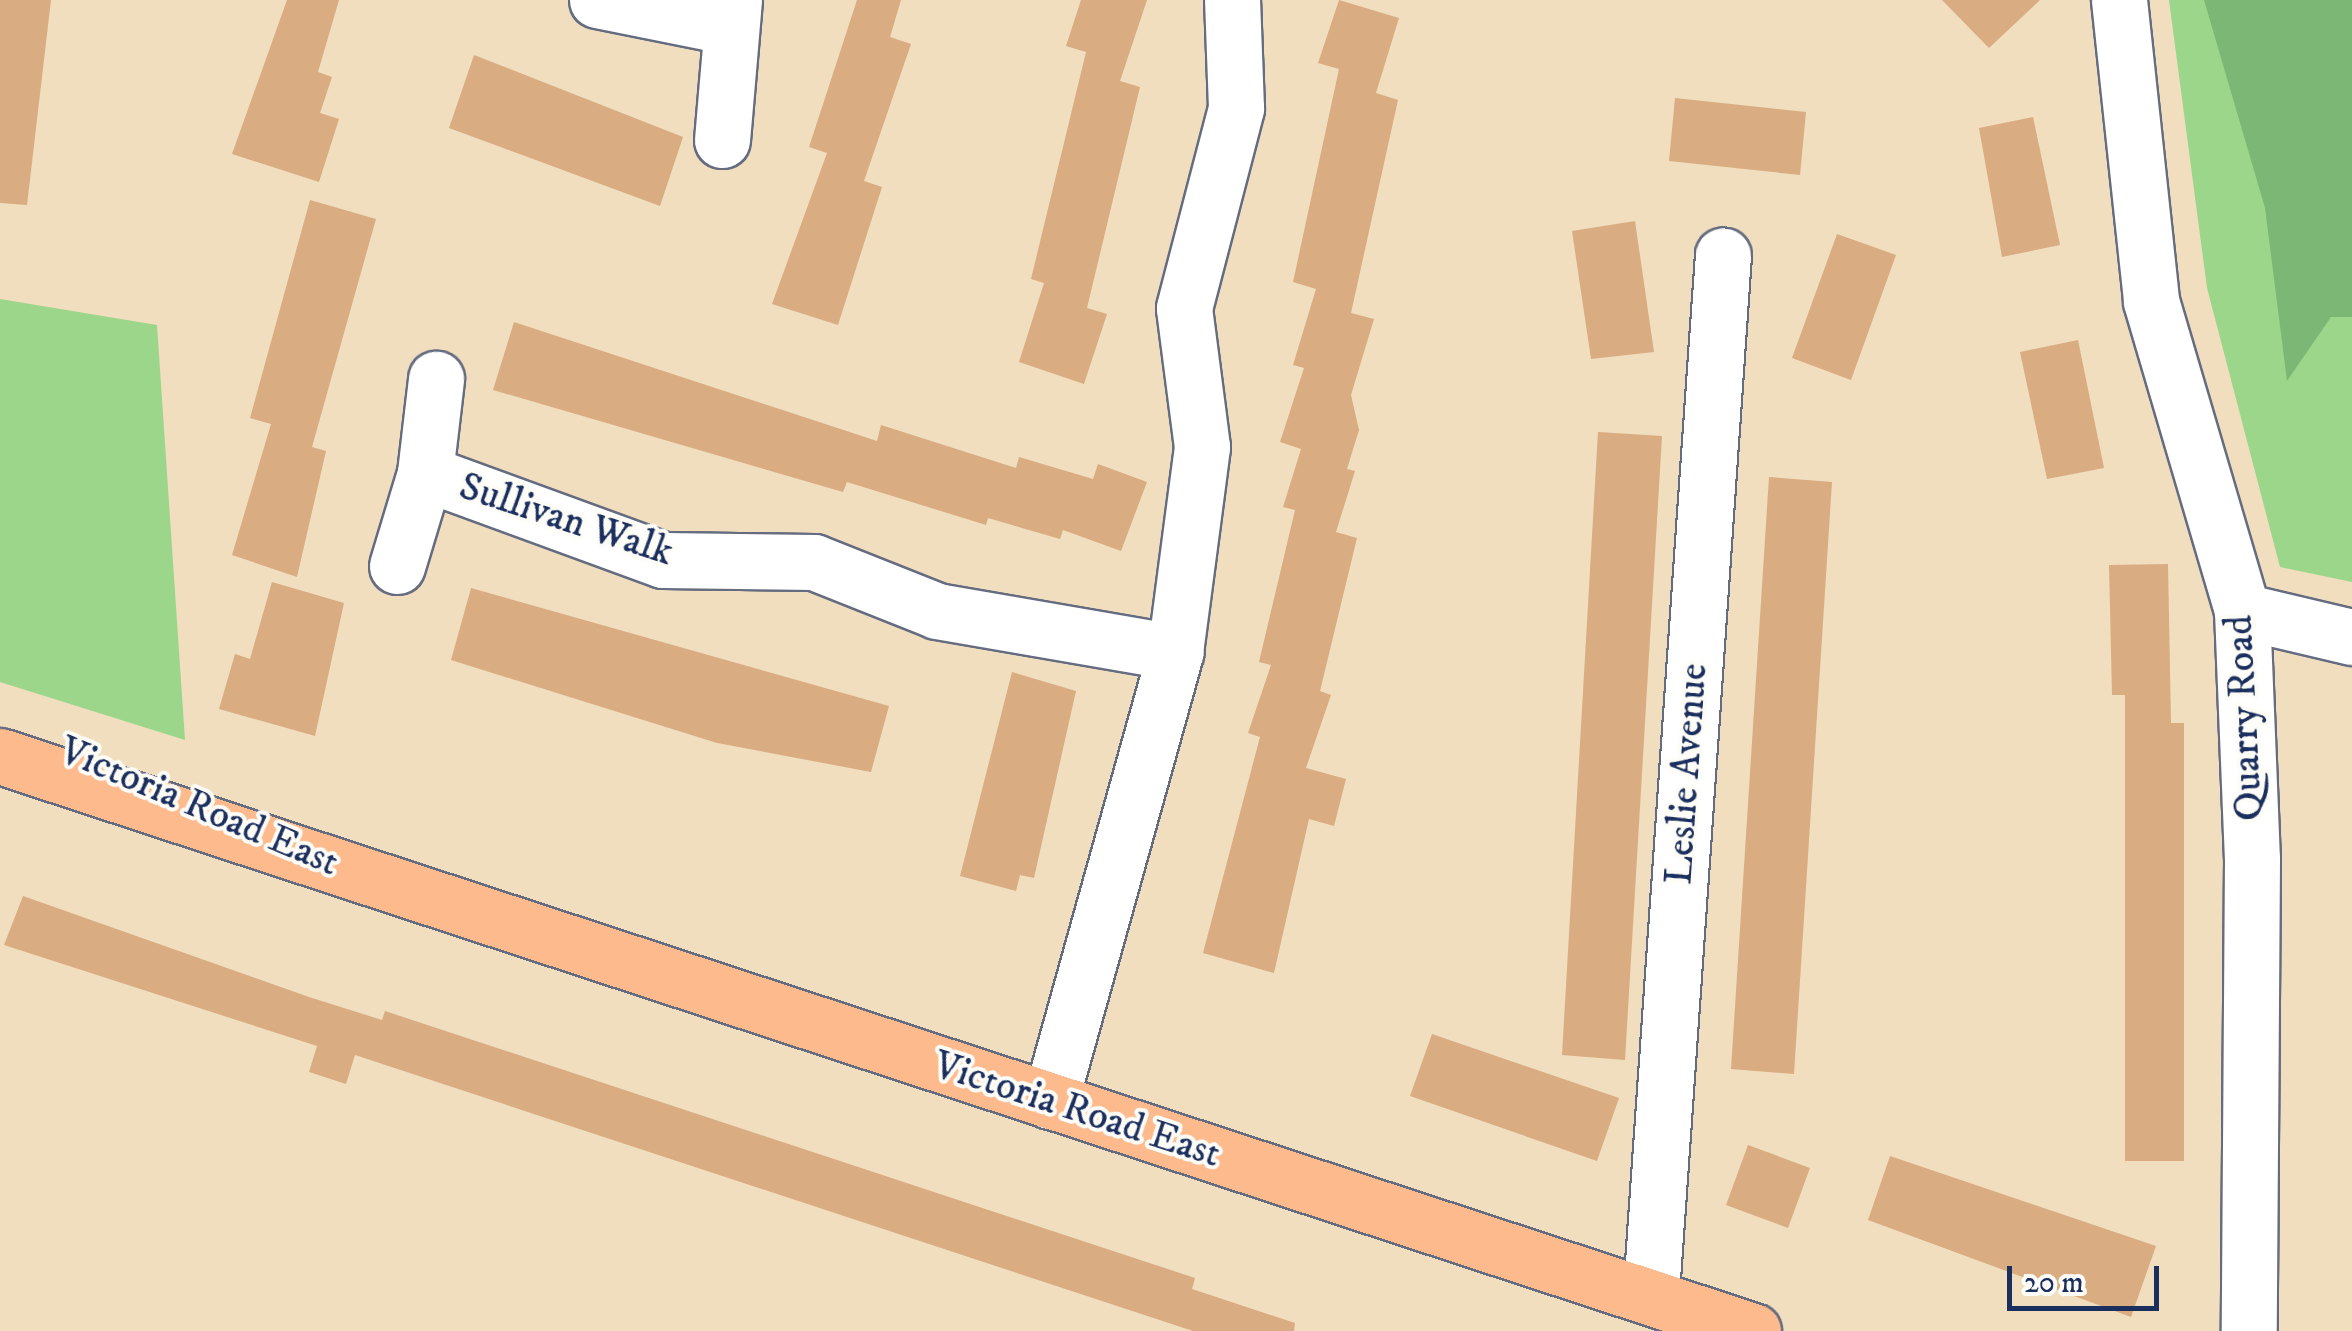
<!DOCTYPE html>
<style>
body{margin:0}
#map{position:relative;width:2352px;height:1331px;overflow:hidden;background:#f0debf;font-family:"IM FELL DW Pica",serif}
div>[style]{position:absolute}
[style*='--x']{left:calc(var(--x)*1px);top:calc(var(--y)*1px);width:calc(var(--w)*1px);rotate:calc(var(--a)*1deg)}
.green>*{inset:0;background:#9cd68a}
.forest>*{inset:0;background:#7db776}
.building>*{inset:0;background:#d9ac81}
.roads{filter:drop-shadow(2px 0 #666c80) drop-shadow(-2px 0 #666c80) drop-shadow(0 2px #666c80) drop-shadow(0 -2px #666c80)}
.street>*{height:55px;margin:-27.5px;padding:0 27.5px;transform-origin:27.5px;border-radius:27.5px;background:#fff}
.primary>*{height:55px;margin:-27.5px;padding:0 27.5px;transform-origin:27.5px;border-radius:27.5px;background:#fcba8d}
span{translate:-50% -50%;white-space:nowrap;text-align:center;line-height:1.15;-webkit-text-stroke:8px #fdfcf7;paint-order:stroke}
.street-label{font-size:40px;color:#1b2f5e}
.scale{position:absolute;left:2007px;top:1266px;width:152px;height:45px;box-sizing:border-box;border:5px solid #1b2f5e;border-top:0;padding-left:12px;font-size:30px;line-height:35px;white-space:nowrap;color:#1b2f5e;-webkit-text-stroke:8px #fdfcf7;paint-order:stroke}
</style>
<div id="map">
<div class="green">
<div style="clip-path:polygon(2169px 0,2352px 0,2352px 582px,2280px 567px,2207px 288px)"></div>
<div style="clip-path:polygon(0 299px,157px 325px,185px 740px,0 682px)"></div>
</div>
<div class="forest">
<div style="clip-path:polygon(2204px 0,2352px 0,2352px 317px,2331px 317px,2287px 381px,2265px 208px)"></div>
</div>
<div class="building">
<div style="clip-path:polygon(0 0,51px 0,27px 205px,0 203px)"></div>
<div style="clip-path:polygon(287px 0,339px 0,318px 72px,332px 77px,320px 113px,339px 119px,319px 182px,232px 154px)"></div>
<div style="clip-path:polygon(857px 0,901px 0,890px 37px,911px 44px,864px 181px,882px 187px,838px 325px,772px 304px,827px 153px,809px 147px)"></div>
<div style="clip-path:polygon(1081px 0,1147px 0,1120px 81px,1140px 87px,1087px 308px,1107px 314px,1084px 384px,1019px 362px,1044px 283px,1031px 279px,1086px 52px,1066px 46px)"></div>
<div style="clip-path:polygon(1339px 0,1399px 18px,1376px 93px,1398px 100px,1351px 313px,1374px 319px,1351px 395px,1359px 430px,1347px 469px,1355px 471px,1336px 532px,1357px 538px,1320px 691px,1331px 695px,1306px 768px,1346px 779px,1334px 826px,1309px 819px,1274px 973px,1203px 953px,1260px 737px,1248px 733px,1271px 665px,1259px 662px,1295px 510px,1283px 507px,1301px 449px,1280px 442px,1304px 368px,1293px 365px,1316px 289px,1293px 282px,1339px 69px,1318px 63px)"></div>
<div style="clip-path:polygon(1942px 0,2040px 0,1989px 48px)"></div>
<div style="clip-path:polygon(474px 55px,683px 137px,660px 206px,449px 128px)"></div>
<div style="clip-path:polygon(1675px 98px,1806px 112px,1800px 175px,1669px 161px)"></div>
<div style="clip-path:polygon(2033px 117px,2060px 245px,2002px 257px,1979px 128px)"></div>
<div style="clip-path:polygon(310px 200px,376px 219px,312px 447px,326px 451px,297px 577px,232px 555px,271px 424px,250px 418px)"></div>
<div style="clip-path:polygon(1635px 221px,1654px 352px,1591px 359px,1572px 231px)"></div>
<div style="clip-path:polygon(1837px 234px,1896px 255px,1851px 380px,1792px 358px)"></div>
<div style="clip-path:polygon(514px 322px,877px 441px,881px 425px,1016px 468px,1019px 457px,1093px 479px,1098px 464px,1147px 482px,1121px 551px,1063px 530px,1060px 539px,988px 518px,986px 525px,847px 482px,843px 492px,493px 390px)"></div>
<div style="clip-path:polygon(2078px 340px,2104px 468px,2047px 479px,2020px 352px)"></div>
<div style="clip-path:polygon(1598px 432px,1662px 436px,1625px 1060px,1562px 1055px)"></div>
<div style="clip-path:polygon(1769px 477px,1832px 482px,1794px 1074px,1731px 1069px)"></div>
<div style="clip-path:polygon(2168px 564px,2171px 723px,2184px 723px,2184px 1161px,2125px 1161px,2125px 695px,2112px 695px,2109px 565px)"></div>
<div style="clip-path:polygon(272px 582px,344px 603px,315px 736px,219px 709px,235px 654px,250px 659px)"></div>
<div style="clip-path:polygon(471px 588px,889px 706px,871px 772px,717px 743px,451px 660px)"></div>
<div style="clip-path:polygon(1012px 672px,1076px 691px,1034px 878px,1020px 875px,1016px 891px,960px 876px)"></div>
<div style="clip-path:polygon(23px 896px,309px 997px,382px 1020px,385px 1011px,1195px 1278px,1192px 1289px,1295px 1323px,1294px 1331px,1193px 1331px,355px 1055px,346px 1084px,309px 1072px,317px 1046px,4px 945px)"></div>
<div style="clip-path:polygon(1432px 1034px,1619px 1098px,1597px 1161px,1410px 1096px)"></div>
<div style="clip-path:polygon(1748px 1145px,1810px 1168px,1788px 1228px,1726px 1205px)"></div>
<div style="clip-path:polygon(1890px 1156px,2156px 1246px,2131px 1317px,1868px 1220px)"></div>
</div>
<div class="roads">
<div class="street">
<div style="--x:597;--y:0;--w:132;--a:11.4"></div>
<div style="--x:2119;--y:0;--w:303;--a:83.9"></div>
<div style="--x:2151;--y:301;--w:323;--a:73.6"></div>
<div style="--x:2242;--y:611;--w:248;--a:87.7"></div>
<div style="--x:2252;--y:859;--w:472;--a:90.4"></div>
<div style="--x:722;--y:140;--w:141;--a:-85.1"></div>
<div style="--x:425;--y:473;--w:253;--a:20.1"></div>
<div style="--x:663;--y:560;--w:151;--a:0.8"></div>
<div style="--x:814;--y:562;--w:132;--a:21.7"></div>
<div style="--x:937;--y:611;--w:242;--a:9.8"></div>
<div style="--x:397;--y:566;--w:97;--a:-73.2"></div>
<div style="--x:425;--y:473;--w:95;--a:-83.3"></div>
<div style="--x:2242;--y:611;--w:113;--a:13.3"></div>
<div style="--x:1050;--y:1101;--w:466;--a:-74.4"></div>
<div style="--x:1175;--y:652;--w:207;--a:-82.5"></div>
<div style="--x:1202;--y:447;--w:140;--a:-97.4"></div>
<div style="--x:1184;--y:308;--w:207;--a:-75.4"></div>
<div style="--x:1236;--y:108;--w:108;--a:-92.1"></div>
<div style="--x:1651;--y:1292;--w:1039;--a:-86.03"></div>
</div>
<div class="primary">
<div style="--x:0;--y:756;--w:1845;--a:18.16"></div>
</div>
</div>
<div class="street-label">
<span style="left:566px;top:520px;rotate:18deg">Sullivan Walk</span>
<span style="left:2245px;top:718px;rotate:-93deg">Quarry Road</span>
<span style="left:1687px;top:774px;rotate:-86deg">Leslie Avenue</span>
<span style="left:199px;top:807px;rotate:23deg">Victoria Road East</span>
<span style="left:1077px;top:1110px;rotate:18deg">Victoria Road East</span>
</div>
<div class="scale">20 m</div>
</div>
